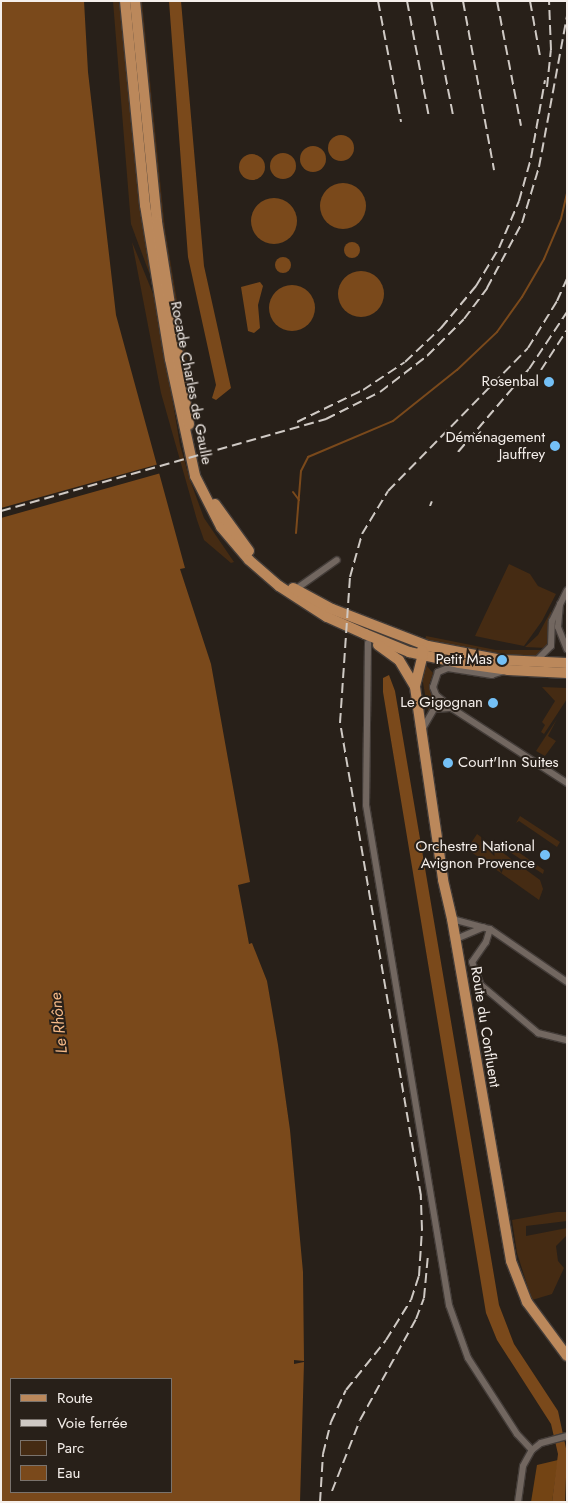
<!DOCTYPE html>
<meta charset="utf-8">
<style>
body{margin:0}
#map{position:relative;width:568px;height:1503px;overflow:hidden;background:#282019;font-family:Jost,sans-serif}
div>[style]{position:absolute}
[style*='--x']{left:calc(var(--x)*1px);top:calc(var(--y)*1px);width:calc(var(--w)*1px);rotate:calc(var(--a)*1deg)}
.green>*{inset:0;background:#452b13}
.forest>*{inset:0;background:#734414}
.water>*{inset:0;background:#7a491b}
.round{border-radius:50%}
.pier>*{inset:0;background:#282019}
.stream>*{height:2px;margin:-1px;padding:0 1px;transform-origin:1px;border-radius:1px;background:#7a491b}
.roads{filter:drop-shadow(1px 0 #433c38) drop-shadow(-1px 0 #433c38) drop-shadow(0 1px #433c38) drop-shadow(0 -1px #433c38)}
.street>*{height:6px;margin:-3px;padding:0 3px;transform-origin:3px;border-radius:3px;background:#726760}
.primary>*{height:10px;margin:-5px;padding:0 5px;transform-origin:5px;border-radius:5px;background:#bb885b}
.rail>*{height:2px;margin-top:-1px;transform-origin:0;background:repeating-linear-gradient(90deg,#cfc9c4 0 10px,transparent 0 15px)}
.dots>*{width:14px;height:14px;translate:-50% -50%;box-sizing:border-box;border:2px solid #282019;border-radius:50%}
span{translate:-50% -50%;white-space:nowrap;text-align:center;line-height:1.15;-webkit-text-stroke:4px #282019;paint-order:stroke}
.poi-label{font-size:15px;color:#f5efeb}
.right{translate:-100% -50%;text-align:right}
.left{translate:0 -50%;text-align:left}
.street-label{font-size:15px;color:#f5efeb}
.water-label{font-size:16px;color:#f6ba88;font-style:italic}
.frame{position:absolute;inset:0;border:2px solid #f5efeb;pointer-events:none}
.legend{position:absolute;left:10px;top:1378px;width:162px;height:115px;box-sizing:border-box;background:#282019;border:1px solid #7a736d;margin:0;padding:6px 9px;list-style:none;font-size:15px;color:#f5efeb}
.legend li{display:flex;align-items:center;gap:10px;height:25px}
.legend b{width:25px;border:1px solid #7a736d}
</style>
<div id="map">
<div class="green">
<div style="clip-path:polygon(113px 1px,119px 1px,120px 5px,150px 275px,131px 224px)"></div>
<div style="clip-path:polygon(139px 1px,142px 1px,165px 229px,191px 384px,188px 384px,161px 225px)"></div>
<div style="clip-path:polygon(132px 242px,156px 301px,180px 445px,190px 480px,204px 518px,234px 562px,231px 563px,204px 540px,197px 520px,161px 393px)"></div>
<div style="clip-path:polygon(509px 564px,530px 574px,538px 586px,556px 594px,542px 621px,524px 646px,475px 636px)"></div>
<div style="clip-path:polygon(551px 611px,550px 641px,547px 648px,525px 647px,538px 635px)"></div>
<div style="clip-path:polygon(426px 636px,496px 650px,546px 650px,532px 658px,497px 655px,425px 641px)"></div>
<div style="clip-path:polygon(426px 665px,433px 673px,429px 685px,431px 692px,443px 703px,428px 711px,422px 677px)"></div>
<div style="clip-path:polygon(542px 687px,567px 688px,567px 699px,544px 734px,541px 732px,545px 725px,542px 722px,555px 701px)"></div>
<div style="clip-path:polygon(557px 719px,548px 736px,556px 741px,545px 756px,536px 751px)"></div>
<div style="clip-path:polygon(520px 816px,560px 842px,557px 847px,519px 821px,516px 823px)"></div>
<div style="clip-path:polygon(477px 834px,540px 880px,543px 889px,539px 900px,467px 849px)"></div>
<div style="clip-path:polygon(504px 842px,544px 870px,543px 874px,504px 848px)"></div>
<div style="clip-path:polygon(557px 1212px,567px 1212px,567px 1221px,526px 1226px,526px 1236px,567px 1228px,567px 1235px,556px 1246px,558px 1261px,564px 1268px,552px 1294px,532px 1300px,517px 1253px,512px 1220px)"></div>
</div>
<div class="forest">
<div style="clip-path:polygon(558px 1460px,552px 1502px,531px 1502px,537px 1465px)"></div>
</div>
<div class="water">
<div style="clip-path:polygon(evenodd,1px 1px,84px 1px,88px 72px,116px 315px,185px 568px,180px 569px,211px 664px,250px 882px,238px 885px,249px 944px,252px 943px,267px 981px,278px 1045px,290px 1130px,303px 1272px,304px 1361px,294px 1360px,294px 1364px,304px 1362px,300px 1502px,1px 1502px,1px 1px,11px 1379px,171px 1379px,171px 1492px,11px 1492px,11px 1379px)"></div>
<div style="clip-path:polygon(169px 1px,181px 1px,204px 266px,231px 388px,216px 400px,212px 398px,216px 385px,188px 257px)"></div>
<div class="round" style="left:328px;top:135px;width:26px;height:26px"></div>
<div class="round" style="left:300px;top:146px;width:26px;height:26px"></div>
<div class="round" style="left:270px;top:153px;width:26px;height:26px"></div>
<div class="round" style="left:239px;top:154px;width:26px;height:26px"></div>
<div class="round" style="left:320px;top:183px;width:46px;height:46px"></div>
<div class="round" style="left:251px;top:198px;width:46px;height:46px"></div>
<div class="round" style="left:344px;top:242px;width:16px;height:16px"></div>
<div class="round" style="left:275px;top:257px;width:16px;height:16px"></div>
<div class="round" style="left:338px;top:271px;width:46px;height:46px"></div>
<div style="clip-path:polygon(260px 282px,263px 286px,258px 305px,260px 328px,254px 333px,248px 331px,241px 287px)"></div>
<div class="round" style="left:269px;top:285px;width:46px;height:46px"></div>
<div style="clip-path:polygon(389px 675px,395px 691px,499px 1305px,514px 1344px,558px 1411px,567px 1453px,565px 1502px,552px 1502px,558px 1454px,551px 1424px,497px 1340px,486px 1313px,383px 692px,383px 678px)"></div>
</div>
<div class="pier">
<div style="clip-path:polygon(159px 464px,161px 473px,1px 518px,1px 508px)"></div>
</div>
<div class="stream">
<div style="--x:293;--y:492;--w:10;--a:53"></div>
<div style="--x:296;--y:533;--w:62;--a:-85.4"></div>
<div style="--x:301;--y:471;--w:16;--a:-63"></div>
<div style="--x:308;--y:457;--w:92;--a:-23"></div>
<div style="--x:393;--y:421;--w:82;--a:-38.6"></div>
<div style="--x:457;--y:370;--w:55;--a:-43.5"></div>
<div style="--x:497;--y:332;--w:43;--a:-54.5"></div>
<div style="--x:522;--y:297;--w:44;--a:-59.9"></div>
<div style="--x:544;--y:259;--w:43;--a:-67"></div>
<div style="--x:561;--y:219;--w:26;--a:-77"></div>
</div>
<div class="roads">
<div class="street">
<div style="--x:296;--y:589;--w:50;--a:-35.3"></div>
<div style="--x:560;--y:604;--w:23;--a:95"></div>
<div style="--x:558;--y:627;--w:24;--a:68"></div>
<div style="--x:368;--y:643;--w:162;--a:90.7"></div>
<div style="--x:366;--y:805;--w:507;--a:80.57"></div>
<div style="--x:449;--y:1305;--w:56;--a:70.3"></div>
<div style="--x:468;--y:1358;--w:90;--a:57.2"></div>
<div style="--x:517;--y:1434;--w:22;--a:47"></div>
<div style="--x:536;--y:661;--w:21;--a:-45"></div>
<div style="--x:551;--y:646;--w:25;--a:-88"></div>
<div style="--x:552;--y:621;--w:34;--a:-64"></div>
<div style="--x:504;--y:671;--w:13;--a:162"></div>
<div style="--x:492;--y:675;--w:45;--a:-171"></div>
<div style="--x:448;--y:668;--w:11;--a:158"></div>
<div style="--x:438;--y:672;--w:16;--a:108"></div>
<div style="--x:433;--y:687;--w:9;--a:69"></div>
<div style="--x:436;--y:695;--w:22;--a:39"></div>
<div style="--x:453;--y:709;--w:136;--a:33"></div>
<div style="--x:423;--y:728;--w:22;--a:-60"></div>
<div style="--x:434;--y:709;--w:16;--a:-4"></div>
<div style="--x:452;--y:919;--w:39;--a:15"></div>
<div style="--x:490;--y:929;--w:93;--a:34.5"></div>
<div style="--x:490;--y:929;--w:14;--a:107"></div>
<div style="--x:486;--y:942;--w:24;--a:125"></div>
<div style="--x:472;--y:962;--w:25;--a:69"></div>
<div style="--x:481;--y:985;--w:75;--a:40.1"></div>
<div style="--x:538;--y:1033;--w:30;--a:14"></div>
<div style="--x:456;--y:939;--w:30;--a:-23"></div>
<div style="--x:518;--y:1502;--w:36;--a:-82"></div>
<div style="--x:523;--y:1466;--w:18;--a:-61"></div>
<div style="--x:532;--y:1450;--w:11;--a:-38"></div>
<div style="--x:541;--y:1443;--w:27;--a:-15"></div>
</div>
<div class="primary">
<div style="--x:125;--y:1;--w:205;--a:84.4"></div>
<div style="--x:145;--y:205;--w:156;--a:80.8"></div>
<div style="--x:170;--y:359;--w:120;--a:77.9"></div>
<div style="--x:195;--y:476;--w:57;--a:63"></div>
<div style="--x:221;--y:527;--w:43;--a:49.7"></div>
<div style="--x:249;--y:560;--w:40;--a:41"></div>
<div style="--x:279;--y:586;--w:57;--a:32.9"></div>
<div style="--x:327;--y:617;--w:42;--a:24.1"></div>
<div style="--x:365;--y:634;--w:48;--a:22.2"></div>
<div style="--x:409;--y:652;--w:51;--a:12.4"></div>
<div style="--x:459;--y:663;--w:49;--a:8.1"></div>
<div style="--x:508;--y:670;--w:59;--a:2.9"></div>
<div style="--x:135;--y:1;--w:222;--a:84.3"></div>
<div style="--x:157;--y:222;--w:205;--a:81"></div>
<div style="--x:215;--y:504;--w:58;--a:54.1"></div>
<div style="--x:293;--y:588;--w:44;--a:28.3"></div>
<div style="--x:332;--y:609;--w:103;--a:21.1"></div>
<div style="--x:428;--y:646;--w:75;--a:10.7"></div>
<div style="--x:502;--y:660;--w:65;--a:2.6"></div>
<div style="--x:378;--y:645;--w:26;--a:36"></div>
<div style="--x:399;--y:660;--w:31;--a:59"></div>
<div style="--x:415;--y:687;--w:195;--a:81.7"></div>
<div style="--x:443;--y:880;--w:40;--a:77"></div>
<div style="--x:452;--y:919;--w:347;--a:80.2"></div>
<div style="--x:511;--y:1261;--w:44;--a:68.7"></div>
<div style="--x:527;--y:1302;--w:67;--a:53.5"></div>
<div style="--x:415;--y:686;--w:32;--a:-76"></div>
<div style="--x:423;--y:655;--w:5;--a:-101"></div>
</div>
</div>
<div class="rail">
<div style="--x:378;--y:1;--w:123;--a:79.2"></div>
<div style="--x:407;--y:1;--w:118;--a:79.3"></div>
<div style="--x:431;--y:1;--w:116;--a:79.1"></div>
<div style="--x:463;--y:1;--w:172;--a:79.6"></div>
<div style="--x:497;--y:1;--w:127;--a:79.1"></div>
<div style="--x:530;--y:1;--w:56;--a:79.7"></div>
<div style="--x:547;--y:87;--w:37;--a:-84"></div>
<div style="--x:551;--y:50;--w:49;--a:-92.3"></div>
<div style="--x:541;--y:370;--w:48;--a:-57"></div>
<div style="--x:297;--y:422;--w:73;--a:-25.9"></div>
<div style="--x:363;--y:390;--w:50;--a:-33.7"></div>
<div style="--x:405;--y:362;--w:50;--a:-43.4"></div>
<div style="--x:441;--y:328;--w:55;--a:-50.2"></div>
<div style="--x:476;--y:286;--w:44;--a:-58.8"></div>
<div style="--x:499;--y:248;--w:51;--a:-66.9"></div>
<div style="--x:519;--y:201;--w:45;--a:-74.4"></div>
<div style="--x:531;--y:158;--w:79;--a:-79.8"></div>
<div style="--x:458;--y:452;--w:109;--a:-49.5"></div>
<div style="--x:529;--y:369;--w:69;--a:-56.3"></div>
<div style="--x:430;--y:506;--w:5;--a:-68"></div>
<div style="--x:1;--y:511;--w:338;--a:-15.8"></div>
<div style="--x:326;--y:419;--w:60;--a:-26.6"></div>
<div style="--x:380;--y:392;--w:59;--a:-37.5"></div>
<div style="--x:427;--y:356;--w:52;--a:-45"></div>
<div style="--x:464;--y:319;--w:39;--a:-53"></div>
<div style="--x:487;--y:288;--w:74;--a:-61.7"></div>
<div style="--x:522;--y:223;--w:59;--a:-73.1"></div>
<div style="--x:539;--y:167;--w:154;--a:-79.5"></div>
<div style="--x:332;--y:1491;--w:76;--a:-68.5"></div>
<div style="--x:360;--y:1420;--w:115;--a:-61"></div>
<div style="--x:416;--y:1319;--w:22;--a:-69"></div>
<div style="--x:424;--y:1298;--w:43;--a:-84.7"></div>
<div style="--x:320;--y:1502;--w:48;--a:-86.4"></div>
<div style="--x:323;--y:1454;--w:33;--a:-76"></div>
<div style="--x:331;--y:1422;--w:35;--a:-65"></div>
<div style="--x:346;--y:1390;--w:64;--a:-51.3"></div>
<div style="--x:386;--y:1340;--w:47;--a:-58"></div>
<div style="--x:411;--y:1300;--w:25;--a:-72"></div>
<div style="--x:419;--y:1276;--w:46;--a:-86.3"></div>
<div style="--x:422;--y:1230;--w:34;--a:-92"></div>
<div style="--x:421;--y:1196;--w:480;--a:-99.7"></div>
<div style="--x:340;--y:723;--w:146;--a:-86.1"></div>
<div style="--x:350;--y:577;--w:45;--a:-74.4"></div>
<div style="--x:362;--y:534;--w:50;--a:-58.8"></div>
<div style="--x:388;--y:491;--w:200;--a:-45.6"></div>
<div style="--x:528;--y:348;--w:55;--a:-58.3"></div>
<div style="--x:557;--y:301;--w:24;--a:-66"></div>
</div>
<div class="dots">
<div style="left:549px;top:382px;background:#74c0f6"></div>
<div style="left:555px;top:446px;background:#74c0f6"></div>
<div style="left:502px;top:660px;background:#74c0f6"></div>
<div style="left:493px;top:703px;background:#74c0f6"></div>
<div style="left:448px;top:763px;background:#74c0f6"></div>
<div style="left:545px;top:855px;background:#74c0f6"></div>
</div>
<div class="poi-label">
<span class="right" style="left:539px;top:382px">Rosenbal</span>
<span class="right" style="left:545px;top:446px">Déménagement<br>Jauffrey</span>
<span class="right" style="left:492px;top:660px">Petit Mas</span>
<span class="right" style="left:483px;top:703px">Le Gigognan</span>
<span class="left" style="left:458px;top:763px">Court'Inn Suites</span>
<span class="right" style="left:535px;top:855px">Orchestre National<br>Avignon Provence</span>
</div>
<div class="street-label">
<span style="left:191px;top:383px;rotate:79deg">Rocade Charles de Gaulle</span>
<span style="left:485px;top:1027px;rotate:81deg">Route du Confluent</span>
</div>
<div class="water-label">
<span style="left:59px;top:1023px;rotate:-96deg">Le Rhône</span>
</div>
<div class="frame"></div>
<ul class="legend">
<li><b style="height:6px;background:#bb885b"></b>Route</li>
<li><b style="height:6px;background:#cfc9c4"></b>Voie ferrée</li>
<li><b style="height:14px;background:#452b13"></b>Parc</li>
<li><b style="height:14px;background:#7a491b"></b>Eau</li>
</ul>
</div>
